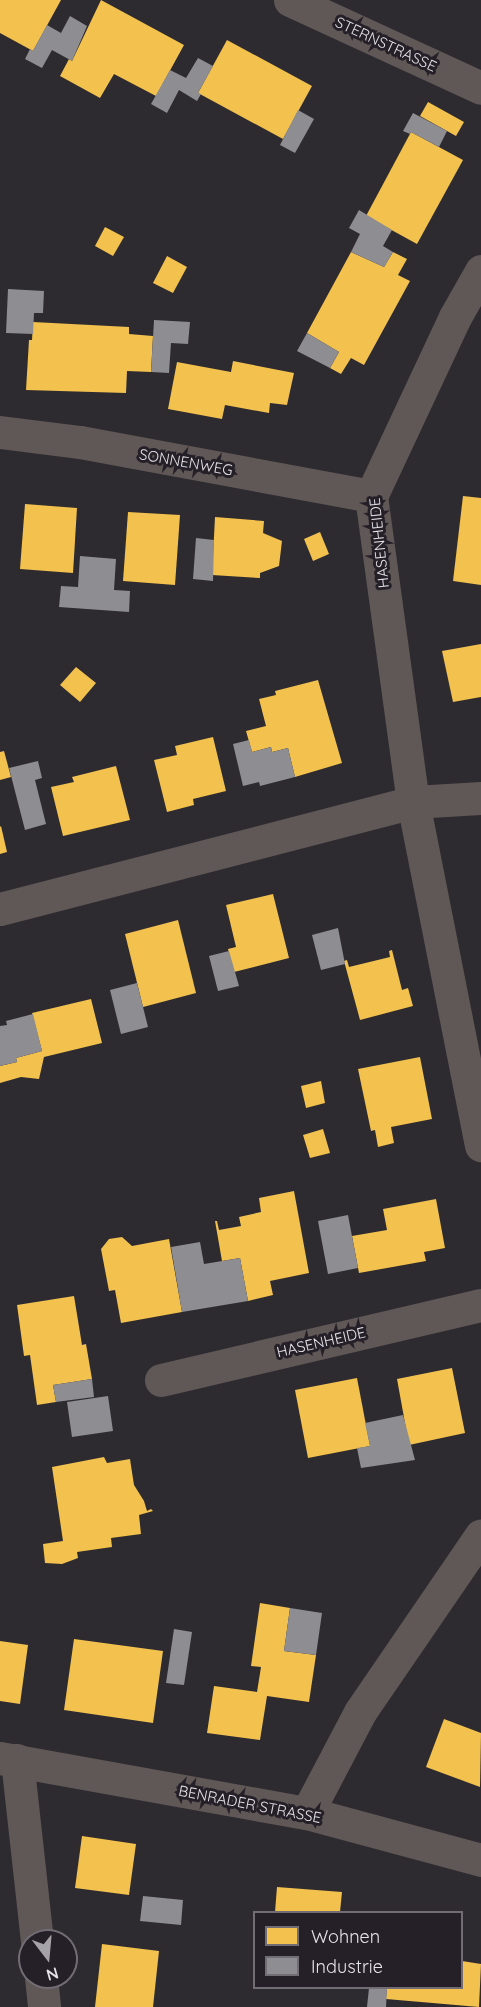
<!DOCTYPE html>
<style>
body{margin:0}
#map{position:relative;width:481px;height:2007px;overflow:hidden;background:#2e2b30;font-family:Quicksand,sans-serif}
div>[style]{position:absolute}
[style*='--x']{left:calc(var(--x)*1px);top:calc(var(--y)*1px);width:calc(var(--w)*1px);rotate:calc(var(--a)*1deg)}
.homes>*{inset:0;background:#f2c14e}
.industry>*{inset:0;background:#8d8d92}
.minor>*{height:33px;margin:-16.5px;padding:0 16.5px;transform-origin:16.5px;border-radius:16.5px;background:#605856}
span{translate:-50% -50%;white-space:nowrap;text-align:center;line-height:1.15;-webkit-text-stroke:6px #251f28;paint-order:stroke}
.street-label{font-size:15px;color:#e6e3e9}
.legend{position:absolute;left:253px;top:1911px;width:210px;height:78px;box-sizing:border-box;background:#251f28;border:2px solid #726d75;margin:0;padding:8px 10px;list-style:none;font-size:18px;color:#e6e3e9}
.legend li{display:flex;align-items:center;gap:12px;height:30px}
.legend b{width:30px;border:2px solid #726d75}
.north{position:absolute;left:18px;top:1929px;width:60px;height:60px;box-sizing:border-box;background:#251f28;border:2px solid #726d75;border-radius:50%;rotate:164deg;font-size:16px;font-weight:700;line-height:24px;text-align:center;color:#e6e3e9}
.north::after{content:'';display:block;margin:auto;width:21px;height:27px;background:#a6a3a8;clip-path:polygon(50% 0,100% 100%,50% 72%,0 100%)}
</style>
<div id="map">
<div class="homes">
<div style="clip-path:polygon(0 0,61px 0,33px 51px,0 33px)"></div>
<div style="clip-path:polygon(101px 0,184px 45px,156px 96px,114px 74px,100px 98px,60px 76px,69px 59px,72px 61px)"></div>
<div style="clip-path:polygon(227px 40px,312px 86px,283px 139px,198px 93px)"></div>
<div style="clip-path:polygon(428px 102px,464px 122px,456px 136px,420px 116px)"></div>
<div style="clip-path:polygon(411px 132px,463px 160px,417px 244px,366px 216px)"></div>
<div style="clip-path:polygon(105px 227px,124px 237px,113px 256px,95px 246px)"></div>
<div style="clip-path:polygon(351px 252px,384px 267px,393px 252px,407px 259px,398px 275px,410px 281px,364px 365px,351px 358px,341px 374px,330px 368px,339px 352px,307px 333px)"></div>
<div style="clip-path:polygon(167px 256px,187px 267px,173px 293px,153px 283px)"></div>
<div style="clip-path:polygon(33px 322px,129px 327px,129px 334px,153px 336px,151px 372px,127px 371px,126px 393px,26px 390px,29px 340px,32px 340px)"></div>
<div style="clip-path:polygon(233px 361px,294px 373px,287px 405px,270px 403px,269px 413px,225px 405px,222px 419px,168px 409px,177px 362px,231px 372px)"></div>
<div style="clip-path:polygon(463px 496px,481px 498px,481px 585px,453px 581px)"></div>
<div style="clip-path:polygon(25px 504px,77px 508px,73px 573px,20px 569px)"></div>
<div style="clip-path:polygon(128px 512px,180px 515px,175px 585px,123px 581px)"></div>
<div style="clip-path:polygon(215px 517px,264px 521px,263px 533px,282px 541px,279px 566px,260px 573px,260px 578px,212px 575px)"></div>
<div style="clip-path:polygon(320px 532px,329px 554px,313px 561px,304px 539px)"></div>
<div style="clip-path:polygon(481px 644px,481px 697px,453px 702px,442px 651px)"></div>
<div style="clip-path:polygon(76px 667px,96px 683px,80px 702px,60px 685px)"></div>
<div style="clip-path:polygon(318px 680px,342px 763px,295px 777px,288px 748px,272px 752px,271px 747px,252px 752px,246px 731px,266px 726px,259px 699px,276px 695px,275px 691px)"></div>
<div style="clip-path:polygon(213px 737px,226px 791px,193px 799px,194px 805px,167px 812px,154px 760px,177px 755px,175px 746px)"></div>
<div style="clip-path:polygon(4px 751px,11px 777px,0 780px,0 752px)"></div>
<div style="clip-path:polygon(116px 766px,130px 820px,63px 836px,51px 787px,74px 782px,72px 777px)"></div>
<div style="clip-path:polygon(1px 826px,7px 852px,0 854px,0 827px)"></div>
<div style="clip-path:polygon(273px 894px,289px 958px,234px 972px,228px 949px,236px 947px,226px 905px)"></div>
<div style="clip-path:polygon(178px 920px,196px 993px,143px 1007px,125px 934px)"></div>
<div style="clip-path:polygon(392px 950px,402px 990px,408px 988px,413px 1006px,360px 1020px,344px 961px,347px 960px,349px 967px,390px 957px,389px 951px)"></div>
<div style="clip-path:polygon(91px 999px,102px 1043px,44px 1057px,39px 1079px,21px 1077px,0 1083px,0 1066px,17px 1062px,16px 1058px,42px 1051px,32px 1013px)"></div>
<div style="clip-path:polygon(420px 1057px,432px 1119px,391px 1127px,394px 1143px,378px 1147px,375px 1130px,371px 1131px,358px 1069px)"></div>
<div style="clip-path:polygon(321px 1081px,325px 1103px,306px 1108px,301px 1086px)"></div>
<div style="clip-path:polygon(323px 1129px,330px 1153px,310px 1158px,303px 1135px)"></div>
<div style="clip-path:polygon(294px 1191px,309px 1273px,270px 1281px,273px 1295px,248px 1301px,240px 1258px,222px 1261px,215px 1221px,217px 1221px,219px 1230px,241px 1226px,239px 1217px,261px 1212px,259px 1198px)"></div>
<div style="clip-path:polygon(436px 1199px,445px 1248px,424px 1252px,426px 1261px,359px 1273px,352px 1236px,387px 1230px,383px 1209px)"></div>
<div style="clip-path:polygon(122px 1237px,132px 1246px,169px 1239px,182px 1312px,121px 1323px,115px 1290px,109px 1291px,101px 1249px,109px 1239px)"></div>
<div style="clip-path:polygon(74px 1296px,82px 1345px,86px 1344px,92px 1379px,53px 1385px,56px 1402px,37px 1405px,30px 1355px,24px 1356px,17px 1305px)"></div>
<div style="clip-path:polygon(452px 1368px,465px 1433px,409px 1445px,397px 1379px)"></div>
<div style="clip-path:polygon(357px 1378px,370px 1446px,308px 1458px,295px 1390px)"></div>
<div style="clip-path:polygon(104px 1457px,107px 1463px,130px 1459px,134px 1485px,144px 1501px,147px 1511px,151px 1509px,153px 1511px,139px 1515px,141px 1534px,111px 1538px,112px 1547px,77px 1552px,78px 1558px,62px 1564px,45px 1563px,43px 1544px,63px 1541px,52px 1467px)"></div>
<div style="clip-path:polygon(260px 1603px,290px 1608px,284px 1651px,316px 1655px,309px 1702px,267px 1696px,260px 1740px,207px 1733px,214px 1686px,257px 1692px,261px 1667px,251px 1666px)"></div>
<div style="clip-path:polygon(74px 1639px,163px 1651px,153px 1723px,64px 1710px)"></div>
<div style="clip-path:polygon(0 1641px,28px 1645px,20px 1704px,0 1701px)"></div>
<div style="clip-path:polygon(444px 1719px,481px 1733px,480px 1787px,426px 1767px)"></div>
<div style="clip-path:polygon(82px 1836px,136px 1844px,129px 1895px,75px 1888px)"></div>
<div style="clip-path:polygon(277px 1887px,342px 1892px,340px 1912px,275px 1912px)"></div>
<div style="clip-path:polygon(102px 1944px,159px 1951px,153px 2007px,95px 2007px)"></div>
<div style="clip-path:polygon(462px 1961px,481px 1964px,479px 2007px,386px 1999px,387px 1988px,462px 1988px)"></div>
</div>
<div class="industry">
<div style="clip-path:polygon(70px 16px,87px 26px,72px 61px,52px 50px,42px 68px,25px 59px,30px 49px,33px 51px,47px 25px,61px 33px)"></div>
<div style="clip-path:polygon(198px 58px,213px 66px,198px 93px,201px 94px,197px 101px,179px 90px,167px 113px,151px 104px,170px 70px,186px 78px)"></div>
<div style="clip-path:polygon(298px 110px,314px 119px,295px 153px,280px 145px)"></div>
<div style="clip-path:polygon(413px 113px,447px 131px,439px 147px,411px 132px,410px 134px,403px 131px)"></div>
<div style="clip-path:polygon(359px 210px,392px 230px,383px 246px,393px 252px,384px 267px,351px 252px,360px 234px,349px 228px)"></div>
<div style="clip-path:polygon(8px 289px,44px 291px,43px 313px,34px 313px,33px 334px,6px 333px)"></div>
<div style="clip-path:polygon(154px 320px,190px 322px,188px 344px,171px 343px,169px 373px,151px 372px)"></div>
<div style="clip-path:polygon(307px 333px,339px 352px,330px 368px,297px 351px)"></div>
<div style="clip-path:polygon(196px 538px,214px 540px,213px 581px,193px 579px)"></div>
<div style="clip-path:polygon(80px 556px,116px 559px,114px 590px,130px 591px,129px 612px,59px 607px,61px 586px,78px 587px)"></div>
<div style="clip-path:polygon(249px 740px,252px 752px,271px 747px,272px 752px,288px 748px,295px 777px,260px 786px,259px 782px,243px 786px,233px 744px)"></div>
<div style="clip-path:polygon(38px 761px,42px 778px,35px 780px,46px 824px,25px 830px,9px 768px)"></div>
<div style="clip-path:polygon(338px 928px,345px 964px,321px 970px,312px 935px)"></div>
<div style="clip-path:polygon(229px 951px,239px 986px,218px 991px,209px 956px)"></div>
<div style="clip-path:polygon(137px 983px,148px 1027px,121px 1034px,110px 990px)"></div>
<div style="clip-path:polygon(33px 1014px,42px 1051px,16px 1058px,17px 1062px,0 1066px,0 1026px,7px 1025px,6px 1021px)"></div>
<div style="clip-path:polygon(348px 1215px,358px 1268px,328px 1274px,318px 1221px)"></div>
<div style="clip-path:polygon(200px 1242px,204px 1264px,240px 1258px,248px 1301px,182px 1312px,171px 1247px)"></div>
<div style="clip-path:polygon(92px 1379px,94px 1397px,56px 1402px,53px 1385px)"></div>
<div style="clip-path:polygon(108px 1396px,113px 1431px,72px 1437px,67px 1402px)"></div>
<div style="clip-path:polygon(403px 1415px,415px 1460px,361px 1468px,357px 1448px,370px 1446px,365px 1423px)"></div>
<div style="clip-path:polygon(290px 1608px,322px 1613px,316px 1655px,284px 1651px)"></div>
<div style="clip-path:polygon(174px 1629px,192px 1632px,184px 1685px,166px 1683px)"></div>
<div style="clip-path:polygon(143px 1896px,183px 1900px,181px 1925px,140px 1921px)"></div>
<div style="clip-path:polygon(369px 1988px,387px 1988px,386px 2007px,367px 2007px)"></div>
</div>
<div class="minor">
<div style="--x:290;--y:0;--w:210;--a:24.7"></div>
<div style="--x:481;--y:271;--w:53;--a:119.5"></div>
<div style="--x:455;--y:317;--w:198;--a:115.1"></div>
<div style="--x:371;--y:496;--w:309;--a:82.2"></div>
<div style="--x:413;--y:802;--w:350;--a:78.8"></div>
<div style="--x:0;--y:432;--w:81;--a:7.1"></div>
<div style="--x:80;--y:442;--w:296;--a:10.5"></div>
<div style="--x:0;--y:909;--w:427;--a:-14.5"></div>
<div style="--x:413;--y:802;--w:68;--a:-3.4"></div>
<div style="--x:161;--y:1380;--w:329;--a:-13.2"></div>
<div style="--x:0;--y:1758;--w:312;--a:10.2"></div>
<div style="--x:307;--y:1813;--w:180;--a:15.1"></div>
<div style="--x:17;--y:1760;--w:182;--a:83.7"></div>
<div style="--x:307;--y:1813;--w:114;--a:-62.3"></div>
<div style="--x:360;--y:1712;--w:214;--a:-55.6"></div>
<div style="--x:41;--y:1977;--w:30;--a:84"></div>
</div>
<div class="street-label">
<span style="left:386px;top:44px;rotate:25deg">STERNSTRASSE</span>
<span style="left:186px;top:462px;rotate:10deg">SONNENWEG</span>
<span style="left:379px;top:543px;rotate:-96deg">HASENHEIDE</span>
<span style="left:321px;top:1342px;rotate:-13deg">HASENHEIDE</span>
<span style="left:250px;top:1804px;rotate:11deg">BENRADER STRASSE</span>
</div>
<ul class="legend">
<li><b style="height:16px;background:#f2c14e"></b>Wohnen</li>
<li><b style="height:16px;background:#8d8d92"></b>Industrie</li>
</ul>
<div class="north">N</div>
</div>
